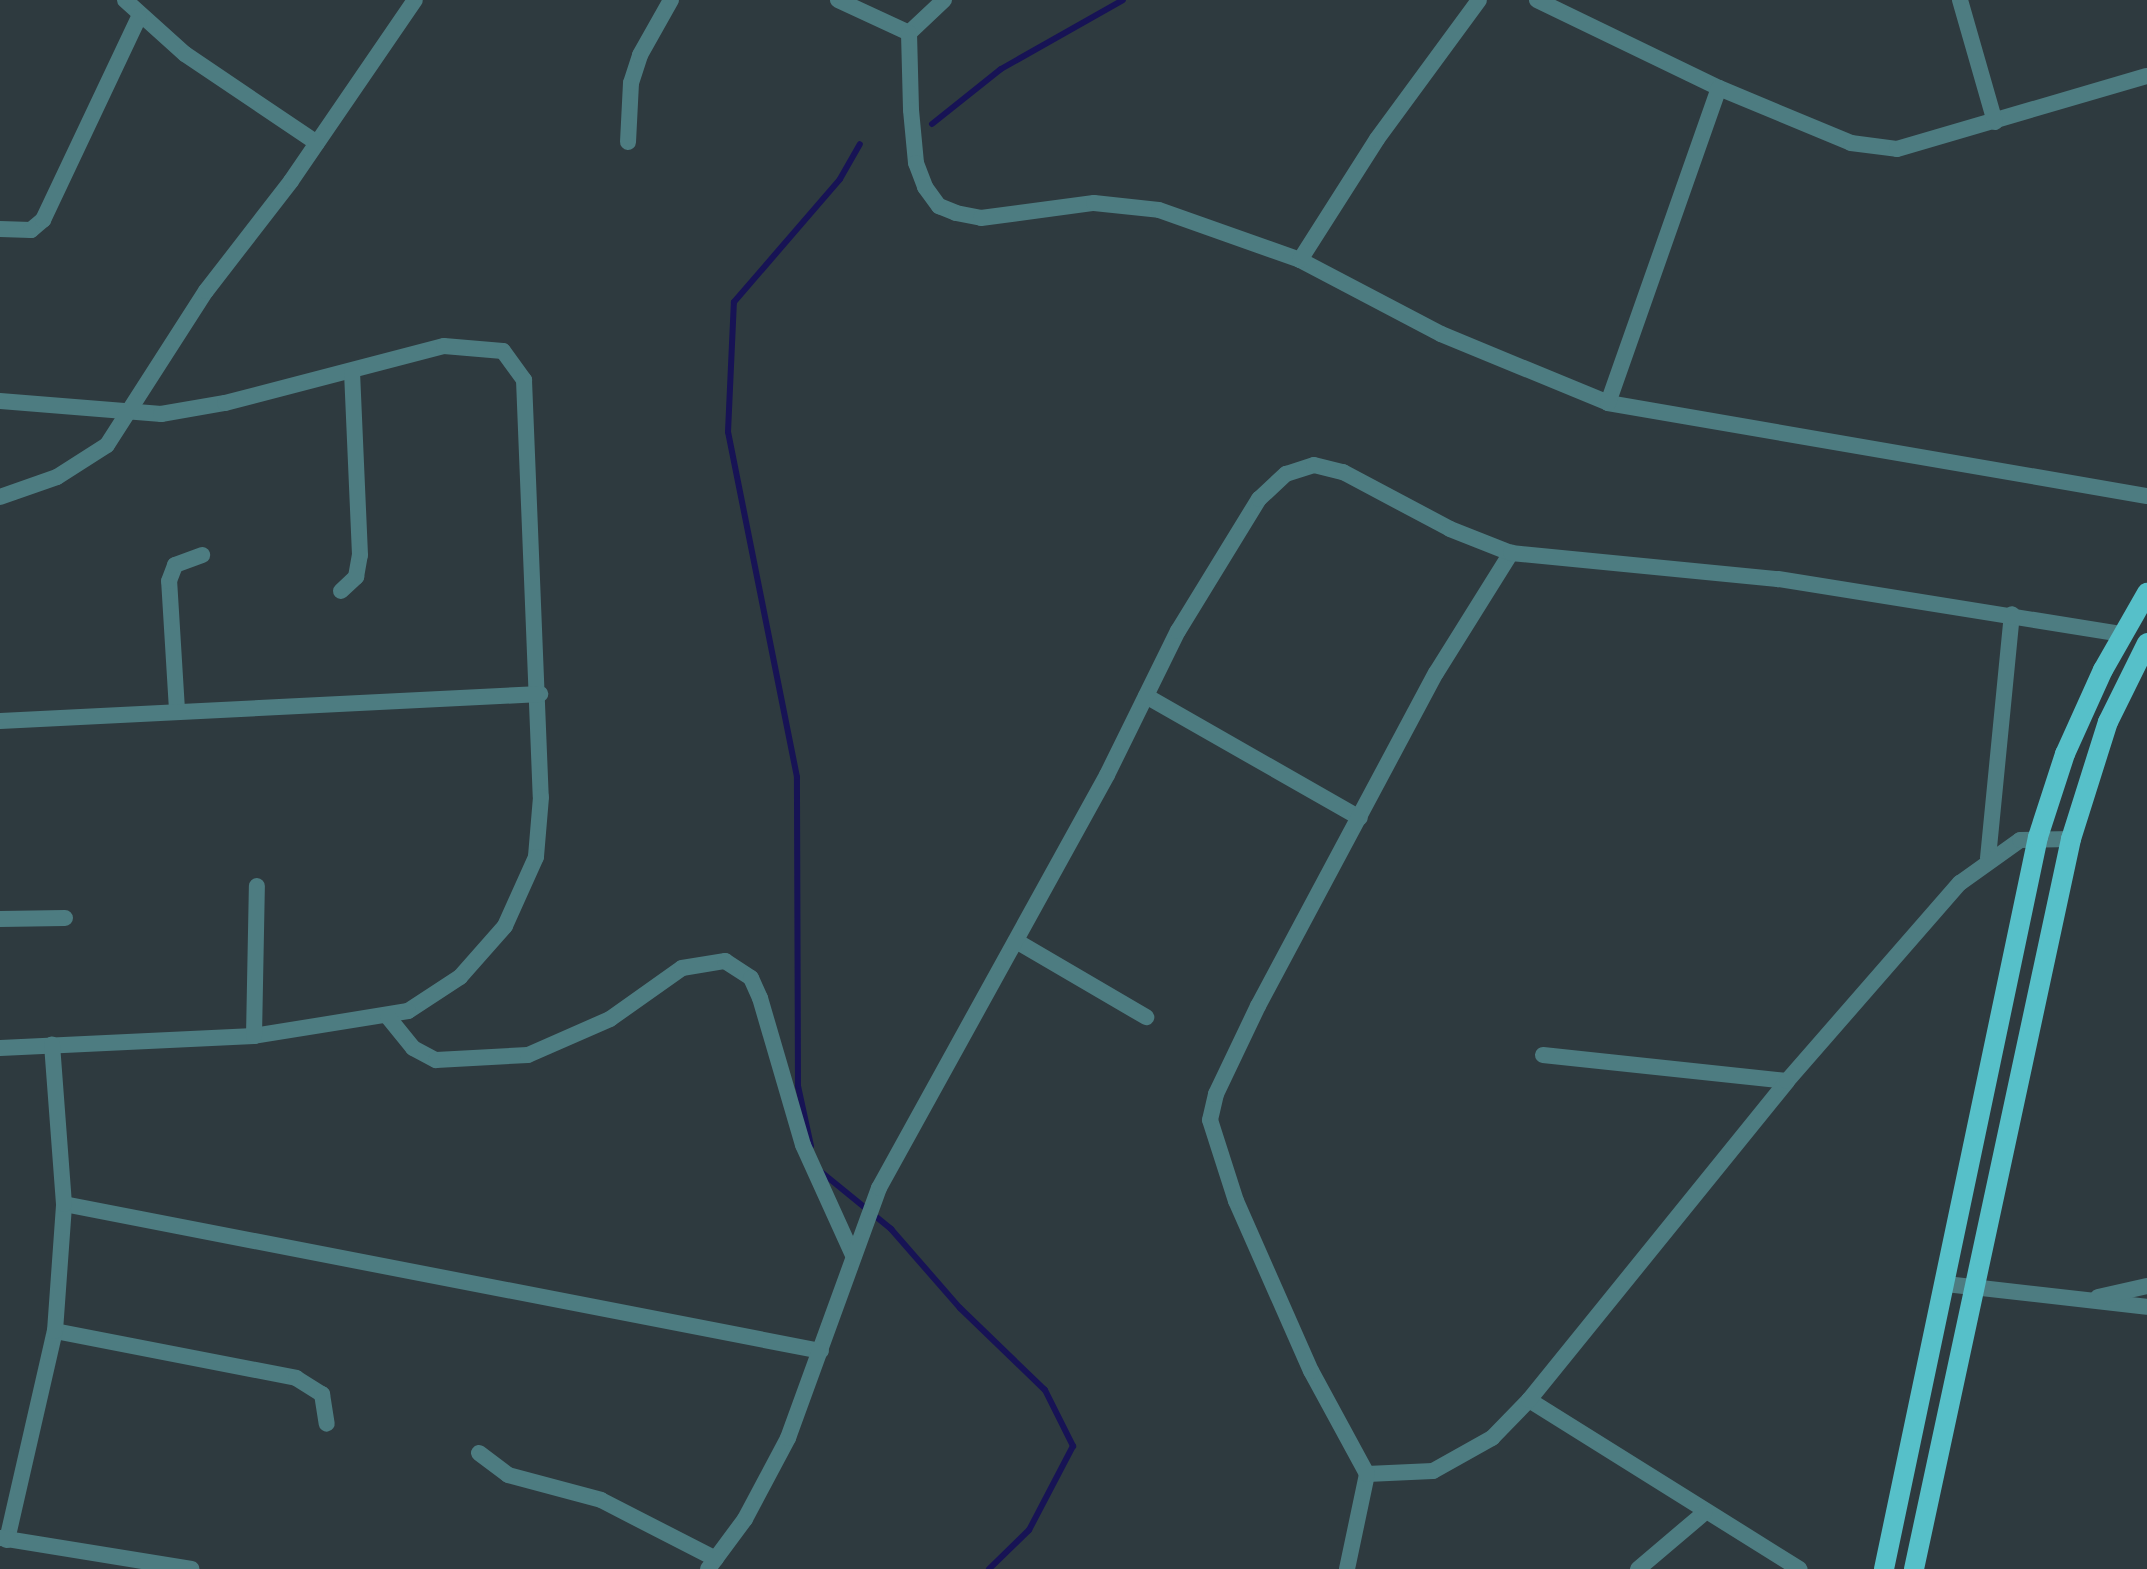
<!DOCTYPE html>
<style>
body{margin:0}
#map{position:relative;width:2147px;height:1569px;overflow:hidden;background:#2e3a3f;font-family:Manrope,sans-serif}
div>[style]{position:absolute}
[style*='--x']{left:calc(var(--x)*1px);top:calc(var(--y)*1px);width:calc(var(--w)*1px);rotate:calc(var(--a)*1deg)}
.stream>*{height:6px;margin:-3px;padding:0 3px;transform-origin:3px;border-radius:3px;background:#171355}
.minor>*{height:16px;margin:-8px;padding:0 8px;transform-origin:8px;border-radius:8px;background:#4d7c81}
.tertiary>*{height:16px;margin:-8px;padding:0 8px;transform-origin:8px;border-radius:8px;background:#4d7c81}
.primary>*{height:20px;margin:-10px;padding:0 10px;transform-origin:10px;border-radius:10px;background:#56c0c9}
span{translate:-50% -50%;white-space:nowrap;text-align:center;line-height:1.15;-webkit-text-stroke:7px #2e3a3f;paint-order:stroke}
</style>
<div id="map">
<div class="stream">
<div style="--x:932;--y:124;--w:88;--a:-38.6"></div>
<div style="--x:1001;--y:69;--w:140;--a:-29.5"></div>
<div style="--x:811;--y:1146;--w:61;--a:-102.2"></div>
<div style="--x:798;--y:1086;--w:309;--a:-90.2"></div>
<div style="--x:797;--y:777;--w:352;--a:-101.3"></div>
<div style="--x:728;--y:432;--w:130;--a:-87.4"></div>
<div style="--x:734;--y:302;--w:162;--a:-49.2"></div>
<div style="--x:840;--y:179;--w:40;--a:-60.3"></div>
<div style="--x:820;--y:1171;--w:92;--a:39.2"></div>
<div style="--x:891;--y:1229;--w:105;--a:48.9"></div>
<div style="--x:960;--y:1308;--w:118;--a:44"></div>
<div style="--x:1045;--y:1390;--w:63;--a:63.4"></div>
<div style="--x:1073;--y:1446;--w:95;--a:117.6"></div>
<div style="--x:1029;--y:1530;--w:56;--a:135.7"></div>
</div>
<div class="minor">
<div style="--x:125;--y:0;--w:81;--a:42"></div>
<div style="--x:185;--y:54;--w:159;--a:34"></div>
<div style="--x:838;--y:0;--w:78;--a:24.9"></div>
<div style="--x:944;--y:0;--w:48;--a:136.7"></div>
<div style="--x:909;--y:33;--w:77;--a:88.5"></div>
<div style="--x:911;--y:110;--w:53;--a:84.6"></div>
<div style="--x:916;--y:163;--w:26;--a:69"></div>
<div style="--x:925;--y:187;--w:24;--a:54"></div>
<div style="--x:939;--y:206;--w:18;--a:22"></div>
<div style="--x:956;--y:213;--w:25;--a:11"></div>
<div style="--x:981;--y:218;--w:114;--a:-7.6"></div>
<div style="--x:1094;--y:203;--w:65;--a:6.1"></div>
<div style="--x:1159;--y:210;--w:150;--a:19.5"></div>
<div style="--x:1300;--y:260;--w:159;--a:27.7"></div>
<div style="--x:1441;--y:334;--w:181;--a:22.4"></div>
<div style="--x:1608;--y:403;--w:547;--a:9.79"></div>
<div style="--x:1537;--y:0;--w:202;--a:25.8"></div>
<div style="--x:1719;--y:88;--w:143;--a:22.6"></div>
<div style="--x:1851;--y:143;--w:46;--a:7.4"></div>
<div style="--x:1897;--y:149;--w:260;--a:-16.3"></div>
<div style="--x:1960;--y:0;--w:127;--a:74"></div>
<div style="--x:628;--y:142;--w:59;--a:-87.1"></div>
<div style="--x:631;--y:83;--w:29;--a:-72"></div>
<div style="--x:640;--y:55;--w:63;--a:-60.6"></div>
<div style="--x:0;--y:229;--w:31;--a:2"></div>
<div style="--x:31;--y:230;--w:16;--a:-40"></div>
<div style="--x:43;--y:220;--w:225;--a:-64.7"></div>
<div style="--x:1300;--y:260;--w:143;--a:-57.5"></div>
<div style="--x:1377;--y:139;--w:172;--a:-53.7"></div>
<div style="--x:0;--y:401;--w:162;--a:4.6"></div>
<div style="--x:161;--y:414;--w:65;--a:-9.8"></div>
<div style="--x:225;--y:403;--w:226;--a:-14.6"></div>
<div style="--x:444;--y:346;--w:59;--a:4.8"></div>
<div style="--x:503;--y:351;--w:36;--a:54"></div>
<div style="--x:524;--y:380;--w:417;--a:87.7"></div>
<div style="--x:541;--y:797;--w:60;--a:94.8"></div>
<div style="--x:536;--y:857;--w:76;--a:114.2"></div>
<div style="--x:505;--y:926;--w:68;--a:131.4"></div>
<div style="--x:460;--y:977;--w:62;--a:146.8"></div>
<div style="--x:408;--y:1011;--w:156;--a:170.8"></div>
<div style="--x:254;--y:1036;--w:254;--a:177.3"></div>
<div style="--x:1608;--y:403;--w:334;--a:-70.6"></div>
<div style="--x:341;--y:591;--w:21;--a:-43"></div>
<div style="--x:356;--y:577;--w:22;--a:-80"></div>
<div style="--x:360;--y:555;--w:184;--a:-92.5"></div>
<div style="--x:1146;--y:696;--w:246;--a:29.7"></div>
<div style="--x:177;--y:710;--w:129;--a:-93.5"></div>
<div style="--x:169;--y:581;--w:17;--a:-69"></div>
<div style="--x:175;--y:565;--w:29;--a:-20"></div>
<div style="--x:0;--y:721;--w:541;--a:-2.86"></div>
<div style="--x:1988;--y:858;--w:245;--a:-84.4"></div>
<div style="--x:0;--y:919;--w:65;--a:-0.9"></div>
<div style="--x:1016;--y:941;--w:151;--a:30.3"></div>
<div style="--x:388;--y:1017;--w:40;--a:51"></div>
<div style="--x:413;--y:1048;--w:26;--a:28"></div>
<div style="--x:436;--y:1060;--w:92;--a:-3.1"></div>
<div style="--x:528;--y:1055;--w:90;--a:-23.7"></div>
<div style="--x:610;--y:1019;--w:88;--a:-35.3"></div>
<div style="--x:682;--y:968;--w:44;--a:-9.2"></div>
<div style="--x:725;--y:961;--w:31;--a:33"></div>
<div style="--x:751;--y:978;--w:22;--a:66"></div>
<div style="--x:760;--y:998;--w:153;--a:73.7"></div>
<div style="--x:803;--y:1145;--w:121;--a:65.6"></div>
<div style="--x:254;--y:1036;--w:150;--a:-88.9"></div>
<div style="--x:1543;--y:1055;--w:245;--a:6.1"></div>
<div style="--x:64;--y:1204;--w:771;--a:10.99"></div>
<div style="--x:1946;--y:1284;--w:202;--a:6.5"></div>
<div style="--x:2098;--y:1297;--w:50;--a:-12.7"></div>
<div style="--x:55;--y:1331;--w:246;--a:11"></div>
<div style="--x:296;--y:1378;--w:31;--a:32"></div>
<div style="--x:322;--y:1394;--w:30;--a:81"></div>
<div style="--x:1529;--y:1400;--w:319;--a:32"></div>
<div style="--x:479;--y:1453;--w:36;--a:37"></div>
<div style="--x:508;--y:1475;--w:96;--a:15"></div>
<div style="--x:601;--y:1500;--w:129;--a:27.2"></div>
<div style="--x:1367;--y:1474;--w:66;--a:-2.6"></div>
<div style="--x:1433;--y:1471;--w:68;--a:-29.2"></div>
<div style="--x:1492;--y:1438;--w:53;--a:-45.8"></div>
<div style="--x:1529;--y:1400;--w:410;--a:-51"></div>
<div style="--x:1787;--y:1081;--w:263;--a:-48.9"></div>
<div style="--x:1960;--y:883;--w:74;--a:-35.6"></div>
<div style="--x:2020;--y:840;--w:51;--a:-1.1"></div>
<div style="--x:7;--y:1540;--w:214;--a:-77.1"></div>
<div style="--x:55;--y:1331;--w:127;--a:-85.9"></div>
<div style="--x:64;--y:1204;--w:160;--a:-94.3"></div>
<div style="--x:1347;--y:1569;--w:97;--a:-78.1"></div>
<div style="--x:1367;--y:1474;--w:117;--a:-118.5"></div>
<div style="--x:1311;--y:1371;--w:186;--a:-113.8"></div>
<div style="--x:1236;--y:1201;--w:85;--a:-107.8"></div>
<div style="--x:1210;--y:1120;--w:27;--a:-77"></div>
<div style="--x:1216;--y:1094;--w:98;--a:-64.5"></div>
<div style="--x:1258;--y:1006;--w:378;--a:-61.9"></div>
<div style="--x:1436;--y:673;--w:142;--a:-58"></div>
<div style="--x:1638;--y:1569;--w:87;--a:-40.3"></div>
</div>
<div class="tertiary">
<div style="--x:0;--y:497;--w:60;--a:-19.3"></div>
<div style="--x:57;--y:477;--w:59;--a:-32.6"></div>
<div style="--x:107;--y:445;--w:183;--a:-57.3"></div>
<div style="--x:206;--y:291;--w:139;--a:-52.3"></div>
<div style="--x:291;--y:181;--w:219;--a:-55.6"></div>
<div style="--x:0;--y:1538;--w:194;--a:9.2"></div>
<div style="--x:708;--y:1569;--w:62;--a:-53.5"></div>
<div style="--x:745;--y:1519;--w:92;--a:-62"></div>
<div style="--x:788;--y:1438;--w:266;--a:-70"></div>
<div style="--x:879;--y:1188;--w:472;--a:-61.1"></div>
<div style="--x:1107;--y:775;--w:161;--a:-63.8"></div>
<div style="--x:1178;--y:631;--w:155;--a:-58.5"></div>
<div style="--x:1259;--y:499;--w:37;--a:-43"></div>
<div style="--x:1286;--y:474;--w:29;--a:-18"></div>
<div style="--x:1314;--y:465;--w:30;--a:14"></div>
<div style="--x:1343;--y:472;--w:121;--a:28"></div>
<div style="--x:1450;--y:529;--w:66;--a:21.5"></div>
<div style="--x:1511;--y:553;--w:268;--a:5.6"></div>
<div style="--x:1778;--y:579;--w:347;--a:9.1"></div>
</div>
<div class="primary">
<div style="--x:1884;--y:1569;--w:748;--a:-78.12"></div>
<div style="--x:2038;--y:837;--w:87;--a:-72"></div>
<div style="--x:2065;--y:754;--w:92;--a:-65.7"></div>
<div style="--x:2103;--y:670;--w:89;--a:-60.3"></div>
<div style="--x:1914;--y:1569;--w:747;--a:-77.86"></div>
<div style="--x:2071;--y:839;--w:123;--a:-72.5"></div>
<div style="--x:2108;--y:722;--w:88;--a:-63.7"></div>
</div>
</div>
